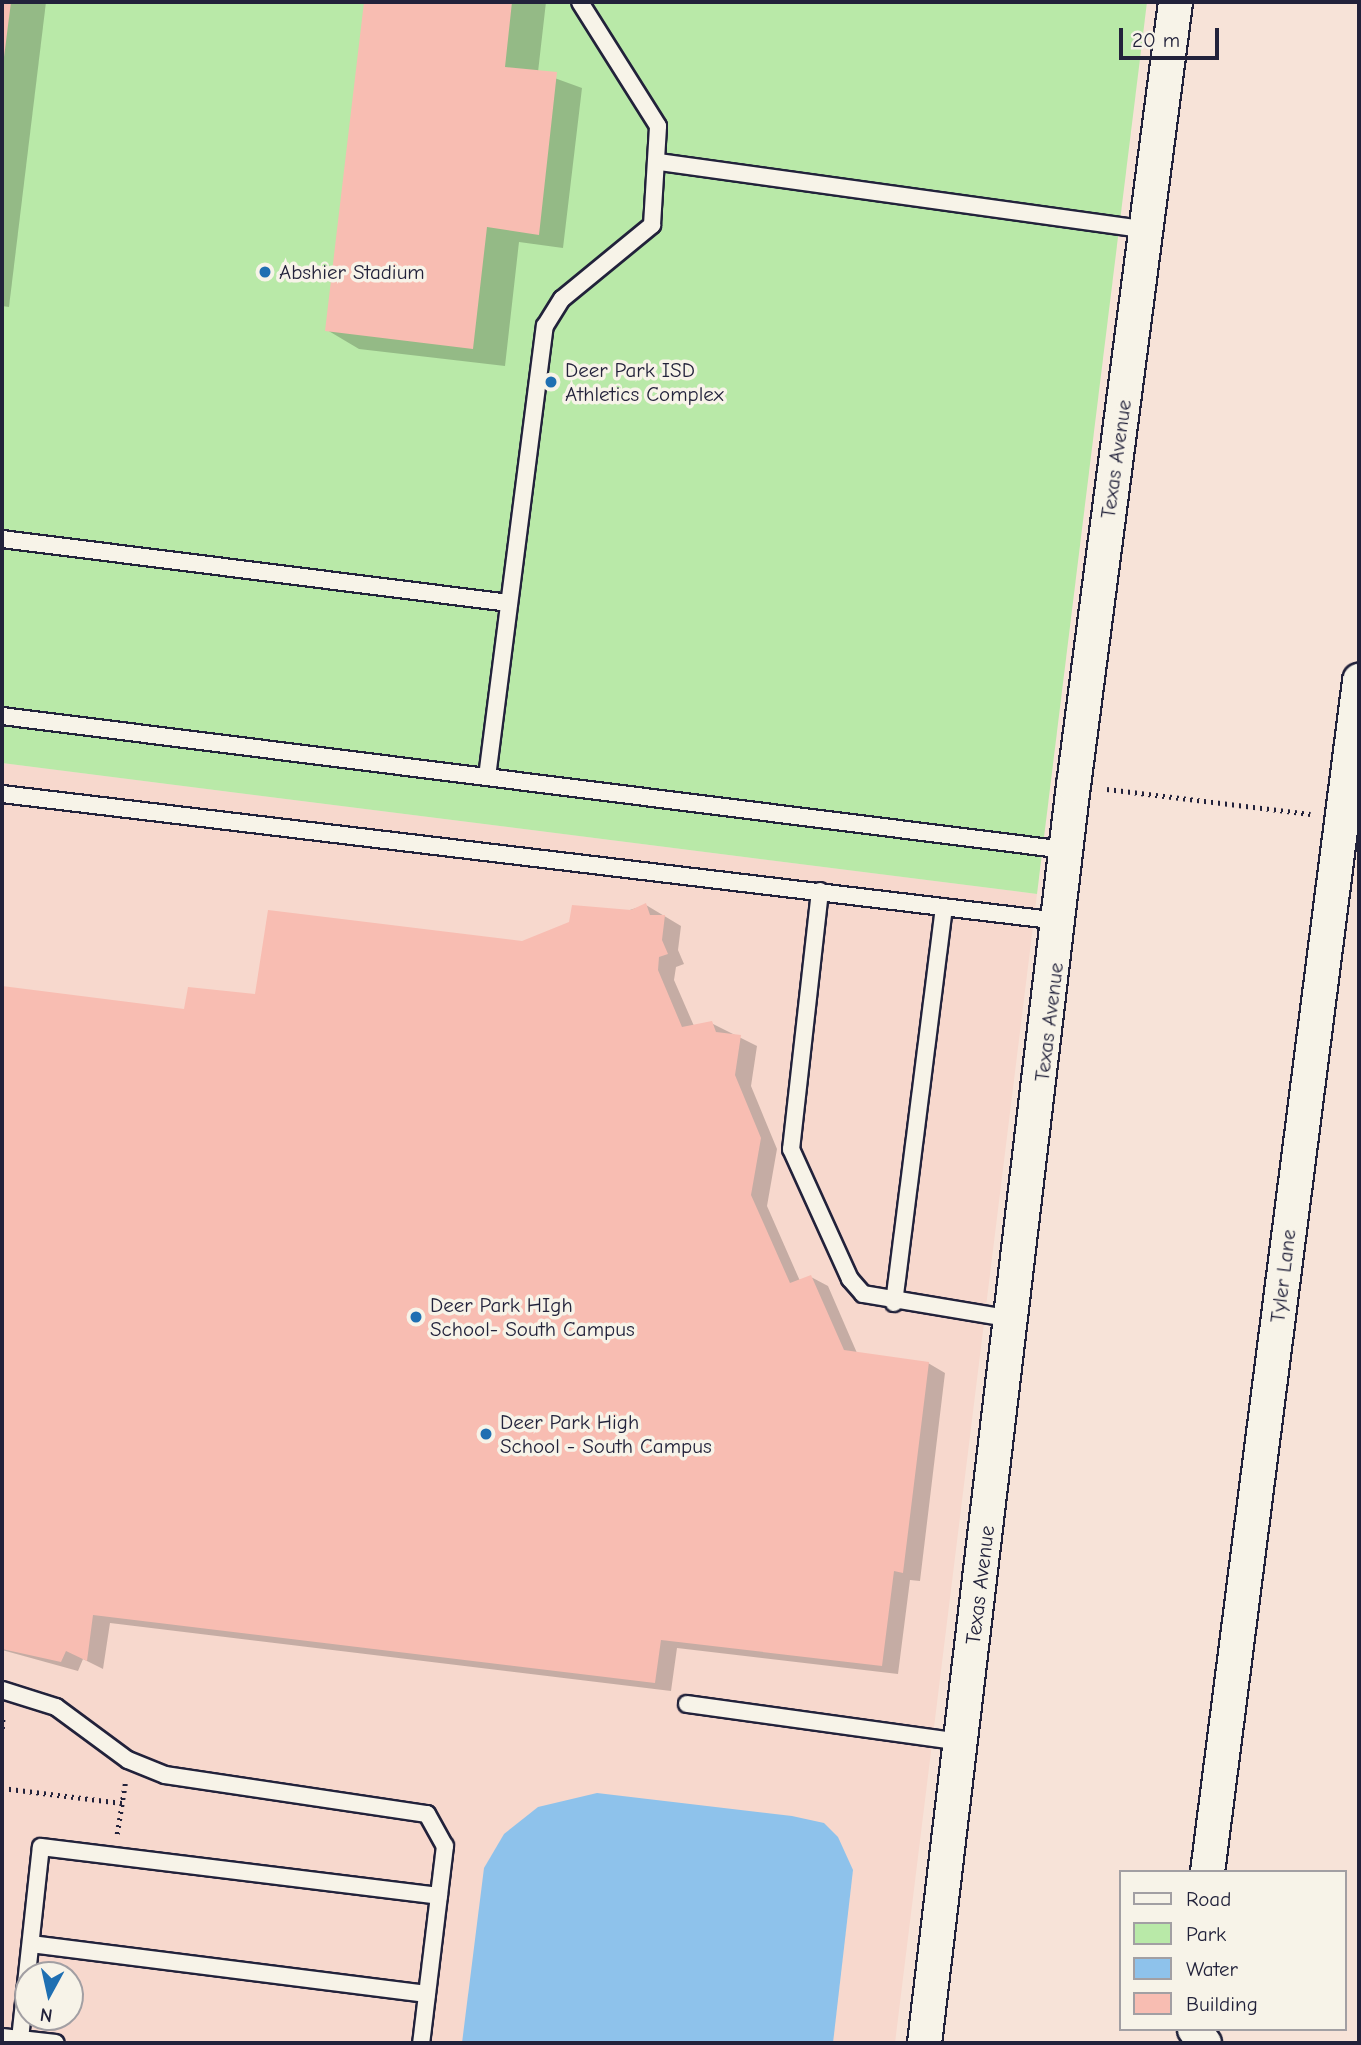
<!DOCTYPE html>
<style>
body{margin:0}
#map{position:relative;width:1361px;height:2045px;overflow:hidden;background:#f7e3d8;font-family:"Comic Neue",sans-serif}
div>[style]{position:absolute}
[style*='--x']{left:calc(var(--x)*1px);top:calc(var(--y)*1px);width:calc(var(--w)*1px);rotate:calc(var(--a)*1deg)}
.built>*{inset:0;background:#f7d8cd}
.green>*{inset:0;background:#b9e9a8}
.water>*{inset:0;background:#8ec2eb}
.shadow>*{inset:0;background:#0003}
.building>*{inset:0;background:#f8bdb2}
.path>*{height:4.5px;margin-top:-2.25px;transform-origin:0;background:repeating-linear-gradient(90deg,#22223b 0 2px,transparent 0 7px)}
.roads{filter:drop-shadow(2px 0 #22223b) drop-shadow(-2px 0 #22223b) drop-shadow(0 2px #22223b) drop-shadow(0 -2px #22223b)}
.lane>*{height:16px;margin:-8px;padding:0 8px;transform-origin:8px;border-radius:8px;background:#f7f3e8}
.street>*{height:33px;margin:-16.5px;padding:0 16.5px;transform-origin:16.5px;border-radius:16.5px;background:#f7f3e8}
.dots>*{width:19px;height:19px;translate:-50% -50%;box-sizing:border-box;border:4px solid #f7f3e8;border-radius:50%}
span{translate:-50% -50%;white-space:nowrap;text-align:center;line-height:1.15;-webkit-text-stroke:7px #f7f3e8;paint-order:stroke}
.poi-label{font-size:21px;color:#22223b}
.left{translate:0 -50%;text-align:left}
.street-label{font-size:21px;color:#22223b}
.frame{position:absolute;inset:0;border:4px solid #22223b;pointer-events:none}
.legend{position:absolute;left:1119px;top:1870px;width:228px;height:161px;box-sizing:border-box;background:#f7f3e8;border:2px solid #a29fa3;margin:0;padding:9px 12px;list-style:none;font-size:21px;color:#22223b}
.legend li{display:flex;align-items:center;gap:14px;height:35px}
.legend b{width:35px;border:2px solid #a29fa3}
.north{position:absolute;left:14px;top:1961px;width:70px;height:70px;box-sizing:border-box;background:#f7f3e8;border:2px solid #a29fa3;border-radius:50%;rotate:188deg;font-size:19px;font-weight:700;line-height:28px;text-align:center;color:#22223b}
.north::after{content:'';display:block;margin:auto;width:24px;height:32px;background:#1f6fb2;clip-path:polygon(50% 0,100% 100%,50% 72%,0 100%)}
.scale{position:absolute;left:1119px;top:28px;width:100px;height:32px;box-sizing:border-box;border:4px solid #22223b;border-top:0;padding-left:9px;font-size:21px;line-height:24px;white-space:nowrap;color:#22223b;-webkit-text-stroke:5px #f7f3e8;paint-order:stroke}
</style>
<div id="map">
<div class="built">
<div style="clip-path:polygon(evenodd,2px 763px,1037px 894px,895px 2043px,2px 2043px,2px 763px,28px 1975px,70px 1975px,70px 2017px,28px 2017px,28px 1975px)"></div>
</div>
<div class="green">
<div style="clip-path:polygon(2px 2px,1147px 2px,1037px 894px,2px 763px)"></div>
</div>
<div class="water">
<div style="clip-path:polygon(597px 1793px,792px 1816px,824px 1823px,838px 1837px,853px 1870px,833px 2043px,462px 2043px,484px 1868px,504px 1834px,538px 1807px)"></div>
</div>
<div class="shadow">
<div style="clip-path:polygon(2px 2px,46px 2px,9px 307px,2px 306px)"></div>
<div style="clip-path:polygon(366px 2px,546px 2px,538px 72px,582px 88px,563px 248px,519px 242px,505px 366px,359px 349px,327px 330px)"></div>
<div style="clip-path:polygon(646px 905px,681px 926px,678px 950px,684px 964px,676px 967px,674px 980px,694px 1026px,711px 1023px,757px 1046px,751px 1086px,777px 1149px,767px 1206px,800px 1281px,811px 1277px,828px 1286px,857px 1353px,928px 1363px,945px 1373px,920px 1581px,910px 1580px,898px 1674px,677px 1648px,671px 1691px,110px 1623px,103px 1669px,83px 1659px,78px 1671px,2px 1650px,2px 988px,186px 1011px,522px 943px)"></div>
</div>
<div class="building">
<div style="clip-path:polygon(2px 2px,11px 2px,3px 65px,2px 64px)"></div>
<div style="clip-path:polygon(364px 2px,512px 2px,505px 67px,557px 72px,539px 235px,487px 227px,473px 349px,325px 331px)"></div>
<div style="clip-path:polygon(646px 903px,650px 915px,665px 915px,662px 940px,668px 954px,659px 957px,658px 970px,682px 1027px,712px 1021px,716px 1032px,741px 1035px,735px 1075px,761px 1138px,751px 1195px,790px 1283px,811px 1275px,844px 1350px,929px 1362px,903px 1573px,894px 1571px,882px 1666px,661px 1640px,655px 1683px,93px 1615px,87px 1661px,66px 1651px,61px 1662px,2px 1649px,2px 986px,184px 1009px,188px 987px,255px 994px,268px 910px,522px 941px,569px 922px,572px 905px,631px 910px)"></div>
</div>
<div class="path">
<div style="--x:1107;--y:789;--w:205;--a:7"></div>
<div style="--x:2;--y:1729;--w:13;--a:-86"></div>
<div style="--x:2;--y:1788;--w:121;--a:7.1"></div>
<div style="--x:117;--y:1834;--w:51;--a:-80.9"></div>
</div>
<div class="roads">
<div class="lane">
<div style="--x:659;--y:162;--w:492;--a:7.9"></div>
<div style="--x:2;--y:539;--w:511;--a:7.19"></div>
<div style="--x:2;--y:716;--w:1072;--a:7.18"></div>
<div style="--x:487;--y:777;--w:455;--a:-82.7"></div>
<div style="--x:545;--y:326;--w:32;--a:-58"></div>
<div style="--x:562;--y:299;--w:117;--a:-39.4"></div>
<div style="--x:652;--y:225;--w:99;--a:-86.5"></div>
<div style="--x:658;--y:126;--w:146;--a:-122.2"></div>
<div style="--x:2;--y:794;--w:1065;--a:6.85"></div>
<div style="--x:820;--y:891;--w:260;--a:96.4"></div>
<div style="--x:791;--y:1149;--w:143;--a:65.6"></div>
<div style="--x:850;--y:1279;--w:20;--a:49"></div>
<div style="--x:863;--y:1294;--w:152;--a:9.5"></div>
<div style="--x:894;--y:1303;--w:399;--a:-82.8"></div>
<div style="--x:2;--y:1690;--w:57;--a:17.5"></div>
<div style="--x:56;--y:1707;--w:89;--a:36.4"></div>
<div style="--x:128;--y:1760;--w:40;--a:22"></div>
<div style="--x:165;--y:1775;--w:265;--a:8.5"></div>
<div style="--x:427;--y:1814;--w:37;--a:61"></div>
<div style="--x:445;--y:1846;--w:198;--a:96.9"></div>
<div style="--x:687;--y:1704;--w:277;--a:7.9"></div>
<div style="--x:31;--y:1944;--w:399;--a:7.2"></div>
<div style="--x:2;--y:2037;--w:54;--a:6.3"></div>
<div style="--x:20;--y:2039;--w:193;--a:-83.8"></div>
<div style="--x:41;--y:1847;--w:401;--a:7"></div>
</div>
<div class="street">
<div style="--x:1207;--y:1872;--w:1202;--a:-82.73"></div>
<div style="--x:1194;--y:2029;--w:17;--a:54"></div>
<div style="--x:924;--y:2043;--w:1267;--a:-83.25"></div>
<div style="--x:1073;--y:785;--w:790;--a:-82.58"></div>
</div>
</div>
<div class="dots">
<div style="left:265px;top:272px;background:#1f6fb2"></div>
<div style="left:551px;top:382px;background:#1f6fb2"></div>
<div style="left:416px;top:1317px;background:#1f6fb2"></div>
<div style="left:486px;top:1434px;background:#1f6fb2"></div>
</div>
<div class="poi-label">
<span class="left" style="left:279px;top:272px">Abshier Stadium</span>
<span class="left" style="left:565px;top:382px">Deer Park ISD<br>Athletics Complex</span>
<span class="left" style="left:430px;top:1317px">Deer Park HIgh<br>School- South Campus</span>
<span class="left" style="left:500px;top:1434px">Deer Park High<br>School - South Campus</span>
</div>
<div class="street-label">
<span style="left:1116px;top:459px;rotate:-82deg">Texas Avenue</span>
<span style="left:1049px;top:1022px;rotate:-83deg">Texas Avenue</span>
<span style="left:1283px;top:1276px;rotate:-83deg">Tyler Lane</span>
<span style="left:980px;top:1585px;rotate:-83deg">Texas Avenue</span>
</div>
<div class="frame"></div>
<ul class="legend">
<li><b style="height:9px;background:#f7f3e8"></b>Road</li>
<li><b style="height:19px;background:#b9e9a8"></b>Park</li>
<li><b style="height:19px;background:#8ec2eb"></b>Water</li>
<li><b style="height:19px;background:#f8bdb2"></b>Building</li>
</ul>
<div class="north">N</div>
<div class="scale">20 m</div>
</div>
